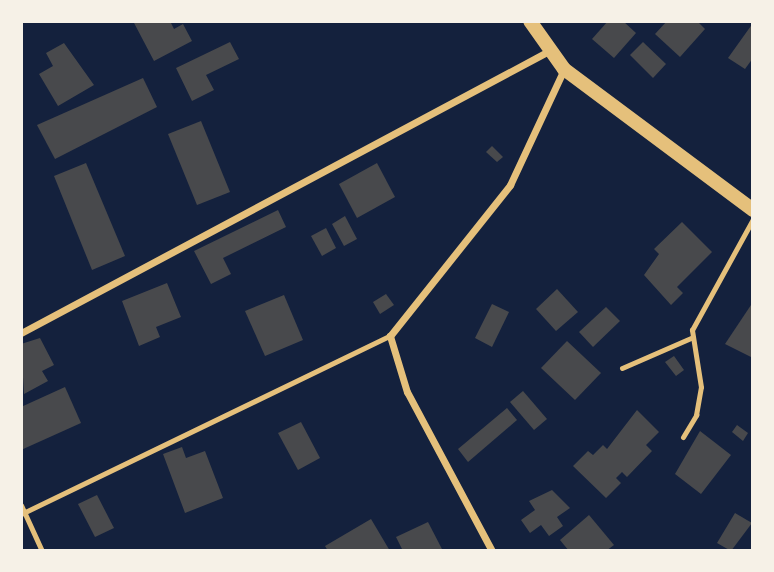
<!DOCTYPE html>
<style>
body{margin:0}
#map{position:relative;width:774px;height:572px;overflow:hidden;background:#14213d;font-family:"Exo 2",sans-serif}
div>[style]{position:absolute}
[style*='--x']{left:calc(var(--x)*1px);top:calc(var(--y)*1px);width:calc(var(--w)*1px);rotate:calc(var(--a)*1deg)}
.building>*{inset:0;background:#48494c}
.service>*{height:5px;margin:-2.5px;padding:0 2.5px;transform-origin:2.5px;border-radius:2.5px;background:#e5c07b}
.minor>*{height:7px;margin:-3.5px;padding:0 3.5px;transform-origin:3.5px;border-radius:3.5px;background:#e5c07b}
.secondary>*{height:14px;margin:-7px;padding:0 7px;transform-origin:7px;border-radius:7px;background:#e5c07b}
span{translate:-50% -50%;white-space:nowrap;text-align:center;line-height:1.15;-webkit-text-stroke:5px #f6f1e7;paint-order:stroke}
.frame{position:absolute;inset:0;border:23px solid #f6f1e7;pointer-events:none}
</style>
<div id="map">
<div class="building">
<div style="clip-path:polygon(133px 21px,170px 21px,174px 29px,183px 24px,192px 41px,154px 61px)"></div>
<div style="clip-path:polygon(608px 21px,623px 21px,636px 33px,614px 58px,592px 39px)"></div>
<div style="clip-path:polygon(667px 21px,697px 21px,705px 29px,680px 57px,655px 34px)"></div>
<div style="clip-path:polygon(753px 23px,753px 58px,745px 69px,728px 58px)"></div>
<div style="clip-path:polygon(230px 42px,239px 59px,206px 75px,214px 90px,192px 101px,176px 68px)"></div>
<div style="clip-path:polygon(643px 42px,666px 64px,653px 78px,630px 55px)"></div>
<div style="clip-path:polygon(64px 43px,94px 85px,58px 106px,39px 74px,53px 66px,46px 53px)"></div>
<div style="clip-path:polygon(143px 78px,157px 107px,55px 159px,37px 125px)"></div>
<div style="clip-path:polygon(201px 121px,230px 192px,197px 205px,168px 134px)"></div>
<div style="clip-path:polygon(492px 146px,503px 157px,497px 162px,486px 152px)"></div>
<div style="clip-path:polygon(86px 163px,125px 256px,92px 270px,54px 176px)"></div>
<div style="clip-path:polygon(377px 163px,395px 197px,357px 218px,339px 184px)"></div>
<div style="clip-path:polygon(278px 210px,286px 227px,223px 258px,231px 274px,211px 284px,194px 251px)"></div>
<div style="clip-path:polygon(345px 216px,357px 239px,344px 246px,332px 224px)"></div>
<div style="clip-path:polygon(682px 222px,712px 252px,677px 287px,683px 293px,671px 305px,644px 275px,659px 254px,654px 249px)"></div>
<div style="clip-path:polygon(326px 228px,336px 248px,322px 256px,311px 236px)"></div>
<div style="clip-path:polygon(167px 283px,181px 317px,156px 327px,160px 337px,139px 346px,122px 301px)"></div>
<div style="clip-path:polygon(557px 289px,578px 312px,556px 331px,536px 309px)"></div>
<div style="clip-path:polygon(386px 294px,394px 305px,380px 314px,373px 302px)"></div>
<div style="clip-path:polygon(284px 295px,303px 340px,265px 356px,245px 311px)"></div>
<div style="clip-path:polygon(753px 302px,753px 358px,725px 344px)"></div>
<div style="clip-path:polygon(492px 304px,509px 312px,492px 347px,475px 338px)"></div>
<div style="clip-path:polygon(606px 307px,620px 321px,593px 347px,579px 332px)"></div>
<div style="clip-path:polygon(40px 338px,54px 365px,42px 371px,48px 381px,24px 394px,21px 344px)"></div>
<div style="clip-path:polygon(567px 341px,601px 373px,575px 400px,541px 368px)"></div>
<div style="clip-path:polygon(674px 356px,684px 370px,676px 376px,665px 362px)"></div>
<div style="clip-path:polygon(65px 387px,81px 423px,21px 450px,21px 407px)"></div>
<div style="clip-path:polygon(523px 391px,547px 419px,534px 430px,510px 402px)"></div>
<div style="clip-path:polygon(507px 408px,517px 420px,468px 462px,458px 449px)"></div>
<div style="clip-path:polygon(637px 410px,659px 432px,646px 445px,652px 451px,627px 477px,622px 472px,616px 478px,621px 483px,606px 498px,573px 466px,588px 451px,593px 455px,603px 445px,607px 449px)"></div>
<div style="clip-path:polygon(301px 422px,320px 458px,298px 470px,278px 433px)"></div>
<div style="clip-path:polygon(737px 425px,748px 433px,743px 441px,732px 432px)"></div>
<div style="clip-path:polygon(700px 431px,731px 455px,701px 494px,675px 474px)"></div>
<div style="clip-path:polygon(182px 447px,186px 458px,205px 451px,223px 498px,185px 513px,163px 454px)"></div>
<div style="clip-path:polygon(552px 490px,570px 508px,557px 517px,563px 526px,549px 536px,541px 525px,530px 533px,521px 520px,535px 510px,529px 501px)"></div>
<div style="clip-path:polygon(97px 495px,114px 528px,95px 537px,78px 504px)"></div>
<div style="clip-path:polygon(735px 513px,752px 523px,731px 551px,717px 543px)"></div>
<div style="clip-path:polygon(589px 515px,614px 545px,606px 551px,569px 551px,560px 540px)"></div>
<div style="clip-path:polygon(371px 519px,390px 551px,328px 551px,325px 546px)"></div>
<div style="clip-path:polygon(428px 522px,443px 551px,403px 551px,396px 537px)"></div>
</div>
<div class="service">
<div style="--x:622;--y:368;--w:77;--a:-23.6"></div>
<div style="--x:683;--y:437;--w:26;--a:-59"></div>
<div style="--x:696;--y:415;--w:28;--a:-80"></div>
<div style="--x:701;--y:387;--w:58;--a:-99"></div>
<div style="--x:692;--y:330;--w:127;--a:-61.2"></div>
<div style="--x:21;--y:505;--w:51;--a:65.5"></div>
<div style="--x:21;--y:514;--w:410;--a:-25.8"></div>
</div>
<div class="minor">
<div style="--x:21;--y:333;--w:596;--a:-28.11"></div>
<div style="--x:492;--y:551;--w:180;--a:-118.1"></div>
<div style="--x:407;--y:392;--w:59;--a:-106.9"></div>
<div style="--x:390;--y:336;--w:193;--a:-51.5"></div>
<div style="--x:510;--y:185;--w:128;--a:-65"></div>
</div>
<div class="secondary">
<div style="--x:530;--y:21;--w:59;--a:54.7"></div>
<div style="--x:564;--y:69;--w:236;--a:36.7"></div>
</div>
<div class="frame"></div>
</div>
